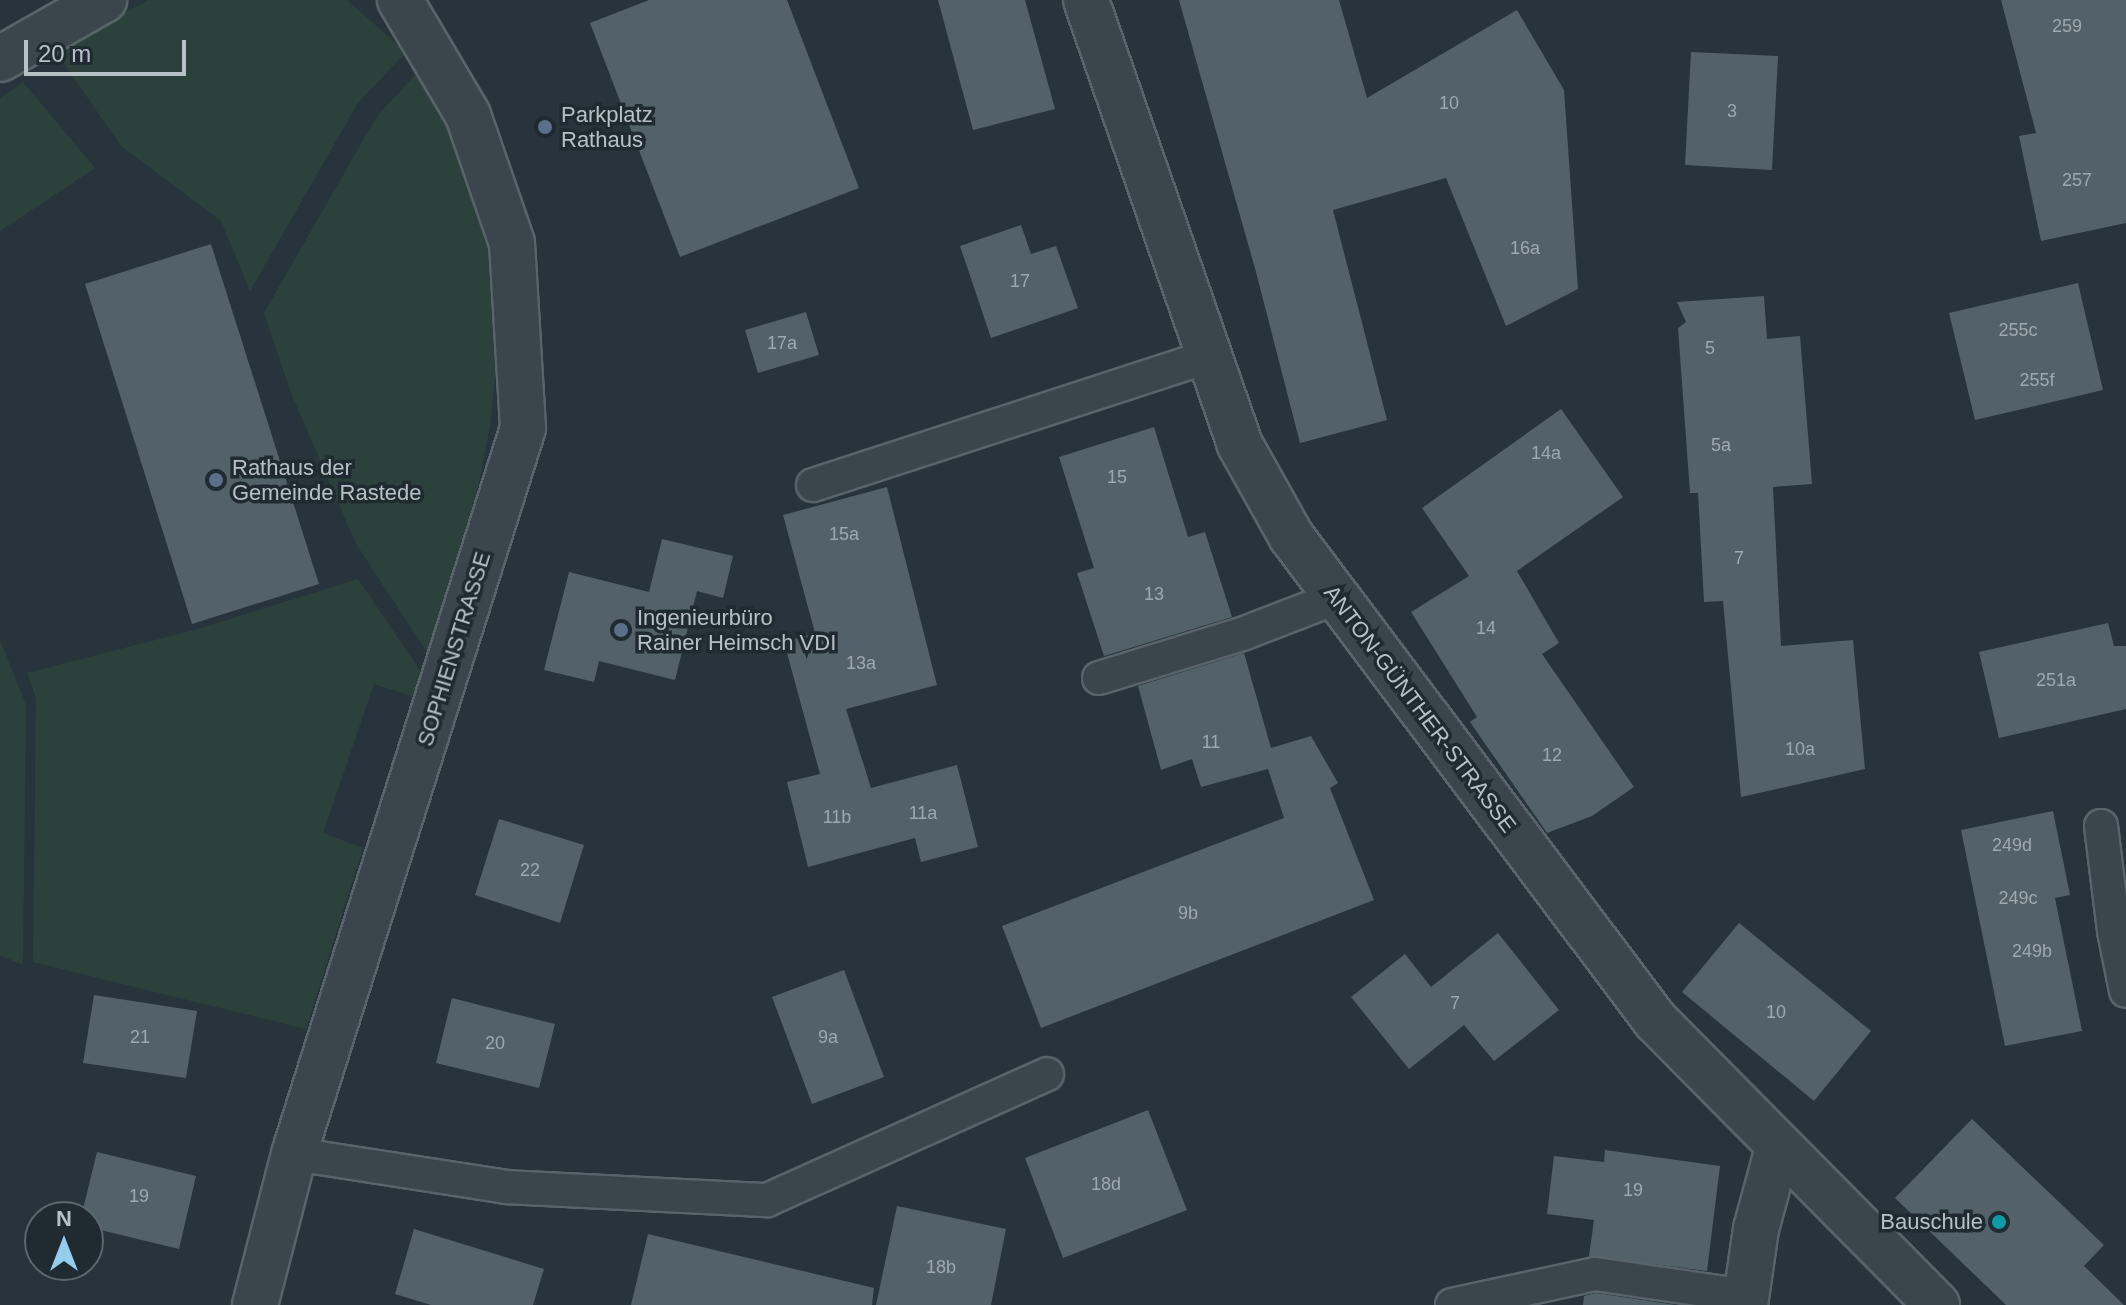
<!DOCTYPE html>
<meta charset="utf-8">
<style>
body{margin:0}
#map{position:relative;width:2126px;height:1305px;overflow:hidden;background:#27343b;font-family:Arial,sans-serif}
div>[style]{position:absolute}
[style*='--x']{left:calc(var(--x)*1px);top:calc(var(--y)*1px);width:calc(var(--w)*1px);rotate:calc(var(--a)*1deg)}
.green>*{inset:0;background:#2d413c}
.building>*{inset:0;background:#526268}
.roads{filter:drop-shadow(2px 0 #586469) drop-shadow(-2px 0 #586469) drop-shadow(0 2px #586469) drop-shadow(0 -2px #586469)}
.lane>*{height:32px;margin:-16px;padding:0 16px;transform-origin:16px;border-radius:16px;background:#3a464b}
.street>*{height:44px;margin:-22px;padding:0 22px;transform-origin:22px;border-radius:22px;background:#3a464b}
.dots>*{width:22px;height:22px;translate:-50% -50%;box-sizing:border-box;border:4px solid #1f2b30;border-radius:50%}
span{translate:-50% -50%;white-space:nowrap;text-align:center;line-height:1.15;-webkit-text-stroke:7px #1f2b30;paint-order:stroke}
.number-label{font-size:18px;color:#9da9ae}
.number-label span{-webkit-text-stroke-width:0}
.poi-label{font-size:22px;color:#b6c1c6}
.left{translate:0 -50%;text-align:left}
.right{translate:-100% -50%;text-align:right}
.street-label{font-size:22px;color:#b6c1c6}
.north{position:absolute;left:24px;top:1201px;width:80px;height:80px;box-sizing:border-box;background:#1f2b30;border:2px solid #5b676c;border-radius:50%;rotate:0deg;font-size:22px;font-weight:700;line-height:32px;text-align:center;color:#b6c1c6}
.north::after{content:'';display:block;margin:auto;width:28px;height:36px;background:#95cdec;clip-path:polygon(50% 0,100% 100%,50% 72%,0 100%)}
.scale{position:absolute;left:24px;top:40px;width:162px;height:36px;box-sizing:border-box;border:4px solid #b6c1c6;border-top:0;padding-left:10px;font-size:24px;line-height:28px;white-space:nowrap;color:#b6c1c6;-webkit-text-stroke:6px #1f2b30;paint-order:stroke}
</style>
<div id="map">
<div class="green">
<div style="clip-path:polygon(148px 0,347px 0,406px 52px,358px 103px,250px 291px,221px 221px,121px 146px,56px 52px)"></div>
<div style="clip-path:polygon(420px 70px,479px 189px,500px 327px,490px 427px,476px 497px,427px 652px,356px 544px,291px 393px,264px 313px,377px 116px)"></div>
<div style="clip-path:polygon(23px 82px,95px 168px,0 231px,0 98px)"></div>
<div style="clip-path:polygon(358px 579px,421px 672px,414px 697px,374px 684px,323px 833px,363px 848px,306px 1029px,33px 962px,36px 698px,27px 673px,198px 629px)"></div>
<div style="clip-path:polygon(0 640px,26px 705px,23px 965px,0 955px)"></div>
</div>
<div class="building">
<div style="clip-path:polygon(649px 0,787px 0,859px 188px,680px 257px,590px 23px)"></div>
<div style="clip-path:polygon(938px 0,1025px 0,1055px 109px,973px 130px)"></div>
<div style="clip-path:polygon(1179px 0,1339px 0,1367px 98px,1517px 10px,1564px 90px,1578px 289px,1506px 326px,1446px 178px,1333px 210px,1387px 420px,1300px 443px,1256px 272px)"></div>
<div style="clip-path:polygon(2001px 0,2126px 0,2126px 223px,2041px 241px,2019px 136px,2036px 133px)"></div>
<div style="clip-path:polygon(1691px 52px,1778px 56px,1772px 170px,1685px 165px)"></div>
<div style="clip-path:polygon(1021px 225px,1031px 254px,1056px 246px,1078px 308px,991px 338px,960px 246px)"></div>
<div style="clip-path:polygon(211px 244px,319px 584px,192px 624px,85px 284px)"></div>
<div style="clip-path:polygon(2078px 283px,2103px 390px,1975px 420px,1949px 313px)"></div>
<div style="clip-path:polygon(1764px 296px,1767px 339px,1800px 336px,1812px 484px,1773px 487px,1781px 646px,1853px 640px,1865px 769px,1741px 797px,1723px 601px,1704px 602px,1698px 493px,1690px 493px,1678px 328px,1686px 322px,1677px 302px)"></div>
<div style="clip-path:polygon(806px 312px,819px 355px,758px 373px,745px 330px)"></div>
<div style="clip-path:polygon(1561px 409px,1623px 497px,1517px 571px,1559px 643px,1542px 654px,1634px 787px,1592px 816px,1547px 833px,1470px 722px,1477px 717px,1411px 612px,1469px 576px,1422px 508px)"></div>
<div style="clip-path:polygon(1154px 427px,1188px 537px,1205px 532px,1232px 617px,1104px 656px,1077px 573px,1094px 568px,1059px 457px)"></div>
<div style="clip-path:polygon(887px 487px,937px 685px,846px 709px,871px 788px,957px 765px,978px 847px,921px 862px,915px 838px,808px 867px,787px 782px,820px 774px,784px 642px,815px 633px,783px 515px)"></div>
<div style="clip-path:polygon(662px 539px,733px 556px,723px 598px,697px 591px,675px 680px,599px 661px,594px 682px,544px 670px,569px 572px,649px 592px)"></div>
<div style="clip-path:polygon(2108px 623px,2114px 646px,2126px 646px,2126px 709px,1999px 738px,1979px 652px)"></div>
<div style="clip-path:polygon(1244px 653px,1271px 748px,1311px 736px,1338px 783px,1330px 788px,1374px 900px,1041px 1028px,1002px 926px,1284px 818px,1268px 769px,1201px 787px,1192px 759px,1161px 770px,1138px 686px)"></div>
<div style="clip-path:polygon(2053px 811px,2070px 895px,2055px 898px,2082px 1031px,2005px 1046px,1961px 830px)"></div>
<div style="clip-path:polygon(499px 819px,584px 845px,560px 923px,475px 895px)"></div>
<div style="clip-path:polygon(1739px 923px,1871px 1031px,1814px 1101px,1682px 992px)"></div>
<div style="clip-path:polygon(1498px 933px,1559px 1010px,1494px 1061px,1464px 1025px,1409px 1069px,1351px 997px,1405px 954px,1431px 987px)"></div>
<div style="clip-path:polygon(844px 970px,884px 1077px,812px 1104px,772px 997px)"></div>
<div style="clip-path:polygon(94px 995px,197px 1011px,186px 1078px,83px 1063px)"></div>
<div style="clip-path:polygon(452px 998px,555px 1024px,539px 1088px,436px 1063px)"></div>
<div style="clip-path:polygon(1148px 1110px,1187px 1210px,1063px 1258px,1025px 1158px)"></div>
<div style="clip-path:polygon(1972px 1119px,2104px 1245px,2084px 1266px,2124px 1305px,2006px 1305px,1895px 1198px)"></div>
<div style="clip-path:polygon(1605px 1150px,1720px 1166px,1707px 1271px,1589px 1256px,1594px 1220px,1547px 1214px,1554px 1156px,1604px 1162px)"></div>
<div style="clip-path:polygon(97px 1152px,196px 1176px,179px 1249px,88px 1227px,88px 1217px,81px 1217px)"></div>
<div style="clip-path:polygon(897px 1206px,1006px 1229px,991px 1305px,876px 1305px)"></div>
<div style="clip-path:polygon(414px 1229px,544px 1269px,533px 1305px,431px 1305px,395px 1294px)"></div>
<div style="clip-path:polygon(648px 1234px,874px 1288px,872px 1305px,631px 1305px)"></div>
<div style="clip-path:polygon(1596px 1293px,1676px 1305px,1583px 1305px,1584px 1296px)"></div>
</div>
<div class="roads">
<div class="lane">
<div style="--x:813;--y:485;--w:416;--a:-18"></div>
<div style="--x:1099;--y:678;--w:150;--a:-17.1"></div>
<div style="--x:1242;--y:634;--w:101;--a:-21"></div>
<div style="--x:2101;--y:826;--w:106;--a:82.9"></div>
<div style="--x:2114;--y:931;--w:61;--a:78.7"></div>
<div style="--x:294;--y:1154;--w:215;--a:8.8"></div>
<div style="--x:506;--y:1187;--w:261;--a:2.9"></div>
<div style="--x:767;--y:1200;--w:307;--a:-24.2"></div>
<div style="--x:1452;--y:1305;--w:146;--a:-12.2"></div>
<div style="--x:1595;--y:1274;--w:153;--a:8.3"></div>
</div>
<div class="street">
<div style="--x:1086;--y:0;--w:469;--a:70.9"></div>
<div style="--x:1239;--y:443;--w:107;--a:60.8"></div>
<div style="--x:1291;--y:536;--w:606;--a:53.05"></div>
<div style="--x:1655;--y:1020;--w:401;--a:45.3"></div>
<div style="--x:0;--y:59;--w:120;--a:-29.6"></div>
<div style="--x:255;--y:1305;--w:156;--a:-75.5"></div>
<div style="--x:294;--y:1154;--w:761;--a:-72.49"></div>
<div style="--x:523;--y:428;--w:185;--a:-93.4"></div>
<div style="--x:512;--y:243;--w:135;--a:-109"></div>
<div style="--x:468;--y:115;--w:134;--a:-120.6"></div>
<div style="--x:1745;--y:1305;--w:77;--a:-81.8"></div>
<div style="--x:1756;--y:1229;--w:84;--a:-74.8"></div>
</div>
</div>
<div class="dots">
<div style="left:545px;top:127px;background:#5c6f8a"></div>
<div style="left:216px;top:480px;background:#5c6f8a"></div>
<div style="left:621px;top:630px;background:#5c6f8a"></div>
<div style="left:1999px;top:1222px;background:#0f9aa8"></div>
</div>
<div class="number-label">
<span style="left:2067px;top:26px">259</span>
<span style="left:1449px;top:103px">10</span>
<span style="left:1732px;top:111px">3</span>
<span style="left:2077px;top:180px">257</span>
<span style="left:1525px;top:248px">16a</span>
<span style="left:1020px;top:281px">17</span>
<span style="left:2018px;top:330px">255c</span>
<span style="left:782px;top:343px">17a</span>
<span style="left:1710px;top:348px">5</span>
<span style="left:2037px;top:380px">255f</span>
<span style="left:1721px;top:445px">5a</span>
<span style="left:1546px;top:453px">14a</span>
<span style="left:1117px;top:477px">15</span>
<span style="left:844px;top:534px">15a</span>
<span style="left:1739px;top:558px">7</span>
<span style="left:1154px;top:594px">13</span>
<span style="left:1486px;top:628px">14</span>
<span style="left:861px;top:663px">13a</span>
<span style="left:2056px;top:680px">251a</span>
<span style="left:1211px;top:742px">11</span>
<span style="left:1800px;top:749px">10a</span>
<span style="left:1552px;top:755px">12</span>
<span style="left:923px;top:813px">11a</span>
<span style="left:837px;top:817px">11b</span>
<span style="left:2012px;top:845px">249d</span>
<span style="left:530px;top:870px">22</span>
<span style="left:2018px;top:898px">249c</span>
<span style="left:1188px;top:913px">9b</span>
<span style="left:2032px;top:951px">249b</span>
<span style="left:1455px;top:1003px">7</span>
<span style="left:1776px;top:1012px">10</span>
<span style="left:140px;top:1037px">21</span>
<span style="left:828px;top:1037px">9a</span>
<span style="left:495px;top:1043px">20</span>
<span style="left:1106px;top:1184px">18d</span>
<span style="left:1633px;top:1190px">19</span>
<span style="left:139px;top:1196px">19</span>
<span style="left:941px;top:1267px">18b</span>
</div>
<div class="poi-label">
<span class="left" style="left:561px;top:127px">Parkplatz<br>Rathaus</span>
<span class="left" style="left:232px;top:480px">Rathaus der<br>Gemeinde Rastede</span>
<span class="left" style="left:637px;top:630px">Ingenieurbüro<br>Rainer Heimsch VDI</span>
<span class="right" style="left:1983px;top:1222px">Bauschule</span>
</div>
<div class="street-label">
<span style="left:454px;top:649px;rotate:-73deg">SOPHIENSTRASSE</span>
<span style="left:1420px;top:709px;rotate:53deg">ANTON-GÜNTHER-STRASSE</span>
</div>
<div class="north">N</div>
<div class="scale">20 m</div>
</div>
